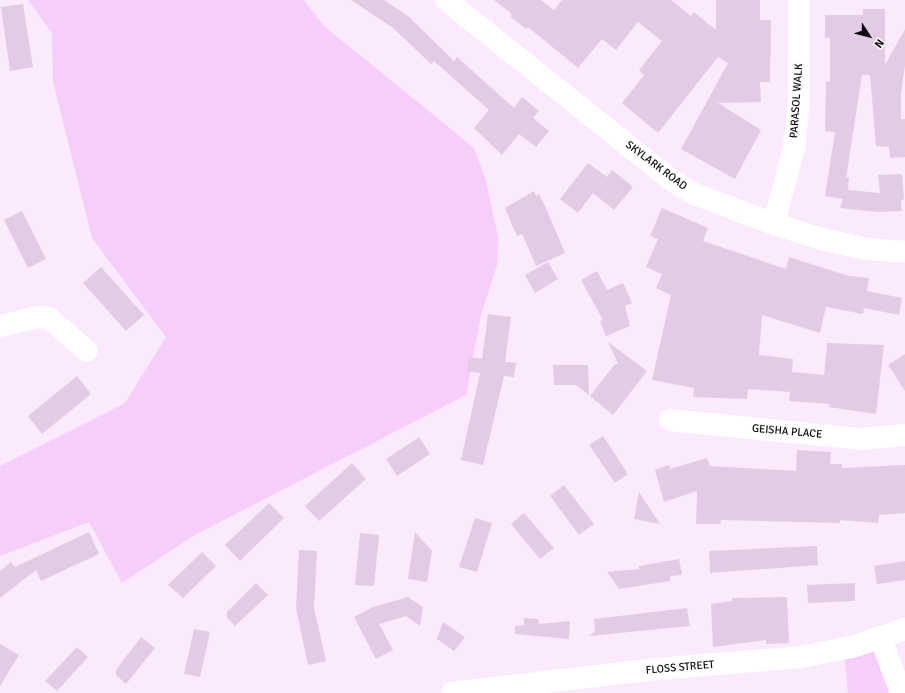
<!DOCTYPE html>
<style>
body{margin:0}
#map{position:relative;width:905px;height:693px;overflow:hidden;background:#fbe9fd;font-family:Signika,sans-serif}
div>[style]{position:absolute}
[style*='--x']{left:calc(var(--x)*1px);top:calc(var(--y)*1px);width:calc(var(--w)*1px);rotate:calc(var(--a)*1deg)}
.green>*{inset:0;background:#f6cefa}
.building>*{inset:0;background:#e2cce4}
.minor>*{height:22px;margin:-11px;padding:0 11px;transform-origin:11px;border-radius:11px;background:#fff}
span{translate:-50% -50%;white-space:nowrap;text-align:center;line-height:1.15;-webkit-text-stroke:3.5px #fdfdfd;paint-order:stroke}
.street-label{font-size:11px;color:#0f0810}
.north{position:absolute;left:849px;top:16px;width:40px;height:40px;-webkit-text-stroke:3px #fdfdfd;paint-order:stroke;rotate:126deg;font-size:11px;font-weight:700;line-height:16px;text-align:center;color:#0f0810}
.north::after{content:'';display:block;margin:auto;width:14px;height:18px;background:#0f0810;clip-path:polygon(50% 0,100% 100%,50% 72%,0 100%)}
</style>
<div id="map">
<div class="green">
<div style="clip-path:polygon(28px 0,304px 0,324px 26px,473px 147px,485px 177px,498px 237px,497px 265px,481px 315px,466px 395px,193px 536px,122px 583px,89px 522px,0 556px,0 466px,125px 403px,166px 337px,92px 238px,53px 82px,52px 33px)"></div>
<div style="clip-path:polygon(881px 639px,900px 693px,848px 693px,844px 651px)"></div>
</div>
<div class="building">
<div style="clip-path:polygon(351px 0,384px 0,408px 16px,454px 61px,457px 57px,514px 108px,522px 97px,539px 111px,533px 118px,549px 131px,536px 147px,519px 134px,502px 155px,474px 128px,489px 110px,434px 61px,431px 64px,393px 28px)"></div>
<div style="clip-path:polygon(494px 0,541px 0,554px 10px,562px 0,671px 0,691px 16px,694px 12px,716px 30px,716px 0,760px 0,760px 20px,771px 20px,770px 82px,760px 82px,761px 102px,718px 103px,761px 130px,735px 179px,681px 149px,728px 63px,718px 57px,658px 133px,622px 103px,644px 75px,639px 70px,662px 41px,638px 22px,616px 50px,602px 39px,578px 68px,528px 27px,526px 29px,510px 16px,512px 14px)"></div>
<div style="clip-path:polygon(23px 4px,33px 67px,10px 71px,1px 7px)"></div>
<div style="clip-path:polygon(863px 9px,885px 9px,885px 65px,905px 29px,905px 65px,901px 94px,901px 119px,905px 119px,905px 157px,890px 158px,889px 147px,876px 146px,870px 75px,862px 75px,846px 178px,849px 177px,848px 190px,880px 193px,878px 175px,902px 174px,904px 199px,901px 200px,902px 211px,878px 212px,840px 208px,843px 199px,825px 196px,835px 132px,825px 131px,826px 81px,830px 82px,830px 38px,825px 38px,825px 15px,863px 15px)"></div>
<div style="clip-path:polygon(588px 163px,607px 177px,612px 170px,633px 187px,614px 210px,593px 193px,578px 213px,560px 199px)"></div>
<div style="clip-path:polygon(534px 191px,536px 196px,539px 194px,545px 206px,565px 253px,536px 266px,522px 234px,517px 236px,505px 208px)"></div>
<div style="clip-path:polygon(662px 208px,708px 228px,703px 241px,786px 269px,789px 257px,849px 276px,869px 278px,867px 291px,902px 298px,899px 315px,864px 308px,863px 314px,826px 307px,820px 333px,762px 315px,759px 355px,793px 359px,792px 372px,824px 375px,827px 343px,884px 345px,876px 414px,829px 407px,829px 404px,789px 401px,790px 392px,748px 389px,747px 399px,693px 397px,694px 388px,652px 380px,671px 295px,656px 288px,662px 274px,646px 267px,658px 239px,650px 236px)"></div>
<div style="clip-path:polygon(22px 211px,46px 259px,28px 268px,4px 220px)"></div>
<div style="clip-path:polygon(548px 262px,558px 279px,535px 293px,525px 275px)"></div>
<div style="clip-path:polygon(101px 267px,144px 315px,126px 331px,83px 283px)"></div>
<div style="clip-path:polygon(597px 271px,607px 290px,623px 283px,632px 303px,625px 306px,630px 326px,606px 336px,600px 321px,603px 320px,581px 280px)"></div>
<div style="clip-path:polygon(488px 314px,511px 317px,505px 362px,516px 363px,514px 377px,504px 376px,483px 465px,461px 460px,480px 373px,467px 371px,469px 357px,482px 359px)"></div>
<div style="clip-path:polygon(608px 342px,647px 371px,613px 415px,590px 396px,615px 364px,618px 364px)"></div>
<div style="clip-path:polygon(905px 354px,905px 391px,888px 365px)"></div>
<div style="clip-path:polygon(553px 365px,588px 365px,589px 395px,576px 385px,554px 385px)"></div>
<div style="clip-path:polygon(77px 376px,91px 394px,42px 434px,28px 416px)"></div>
<div style="clip-path:polygon(603px 436px,628px 474px,615px 483px,589px 445px)"></div>
<div style="clip-path:polygon(419px 437px,430px 454px,397px 476px,386px 459px)"></div>
<div style="clip-path:polygon(797px 450px,831px 452px,830px 464px,842px 464px,842px 468px,905px 465px,905px 513px,879px 515px,878px 523px,840px 520px,840px 523px,721px 520px,720px 524px,696px 524px,697px 491px,664px 502px,655px 470px,669px 465px,670px 469px,707px 458px,710px 466px,796px 471px)"></div>
<div style="clip-path:polygon(352px 463px,366px 479px,319px 521px,305px 506px)"></div>
<div style="clip-path:polygon(564px 485px,594px 524px,579px 535px,550px 496px)"></div>
<div style="clip-path:polygon(639px 492px,660px 524px,634px 519px)"></div>
<div style="clip-path:polygon(269px 503px,284px 518px,240px 561px,225px 545px)"></div>
<div style="clip-path:polygon(524px 513px,554px 548px,540px 559px,511px 524px)"></div>
<div style="clip-path:polygon(475px 518px,492px 523px,477px 572px,459px 567px)"></div>
<div style="clip-path:polygon(89px 532px,99px 554px,41px 581px,36px 570px,0 598px,0 571px,11px 562px,15px 567px)"></div>
<div style="clip-path:polygon(415px 532px,432px 551px,427px 582px,408px 579px)"></div>
<div style="clip-path:polygon(360px 533px,379px 535px,374px 586px,355px 585px)"></div>
<div style="clip-path:polygon(817px 546px,818px 565px,710px 573px,709px 551px)"></div>
<div style="clip-path:polygon(299px 550px,317px 551px,314px 608px,326px 661px,308px 665px,296px 608px)"></div>
<div style="clip-path:polygon(202px 552px,216px 566px,183px 598px,168px 585px)"></div>
<div style="clip-path:polygon(679px 559px,682px 575px,670px 576px,670px 581px,619px 589px,607px 572px,639px 569px,639px 566px)"></div>
<div style="clip-path:polygon(905px 561px,905px 580px,877px 584px,874px 566px)"></div>
<div style="clip-path:polygon(256px 583px,268px 595px,235px 626px,227px 618px,227px 612px)"></div>
<div style="clip-path:polygon(855px 583px,855px 601px,808px 603px,807px 585px)"></div>
<div style="clip-path:polygon(408px 597px,423px 607px,420px 626px,406px 616px,379px 624px,393px 650px,376px 659px,354px 617px,373px 607px)"></div>
<div style="clip-path:polygon(787px 597px,789px 643px,766px 644px,766px 640px,713px 647px,711px 604px,732px 601px,732px 598px)"></div>
<div style="clip-path:polygon(687px 608px,690px 626px,589px 636px,595px 631px,594px 619px)"></div>
<div style="clip-path:polygon(524px 618px,538px 619px,539px 624px,570px 621px,569px 639px,515px 634px,515px 626px,524px 625px)"></div>
<div style="clip-path:polygon(443px 622px,465px 637px,454px 651px,437px 639px)"></div>
<div style="clip-path:polygon(194px 629px,210px 632px,200px 677px,184px 674px)"></div>
<div style="clip-path:polygon(141px 637px,155px 648px,126px 684px,116px 675px,116px 670px)"></div>
<div style="clip-path:polygon(0 644px,19px 655px,0 686px)"></div>
<div style="clip-path:polygon(77px 647px,88px 657px,57px 691px,45px 681px)"></div>
</div>
<div class="minor">
<div style="--x:446;--y:0;--w:287;--a:38.6"></div>
<div style="--x:670;--y:179;--w:26;--a:32"></div>
<div style="--x:692;--y:193;--w:88;--a:20.7"></div>
<div style="--x:774;--y:224;--w:50;--a:17.4"></div>
<div style="--x:822;--y:239;--w:45;--a:12.8"></div>
<div style="--x:866;--y:249;--w:39;--a:4"></div>
<div style="--x:774;--y:224;--w:80;--a:-75.4"></div>
<div style="--x:794;--y:147;--w:45;--a:-83.7"></div>
<div style="--x:799;--y:102;--w:102;--a:-90"></div>
<div style="--x:0;--y:326;--w:40;--a:-13"></div>
<div style="--x:39;--y:317;--w:10;--a:6"></div>
<div style="--x:49;--y:318;--w:50;--a:41"></div>
<div style="--x:670;--y:420;--w:193;--a:5.7"></div>
<div style="--x:862;--y:439;--w:43;--a:-5.3"></div>
<div style="--x:881;--y:639;--w:58;--a:69.7"></div>
<div style="--x:452;--y:693;--w:205;--a:-6.7"></div>
<div style="--x:656;--y:669;--w:145;--a:-4.7"></div>
<div style="--x:801;--y:657;--w:52;--a:-11.1"></div>
<div style="--x:852;--y:647;--w:56;--a:-18.8"></div>
</div>
<div class="street-label">
<span style="left:797px;top:101px;rotate:-86deg">PARASOL WALK</span>
<span style="left:656px;top:166px;rotate:37deg">SKYLARK ROAD</span>
<span style="left:787px;top:432px;rotate:5deg">GEISHA PLACE</span>
<span style="left:680px;top:668px;rotate:-5deg">FLOSS STREET</span>
</div>
<div class="north">N</div>
</div>
